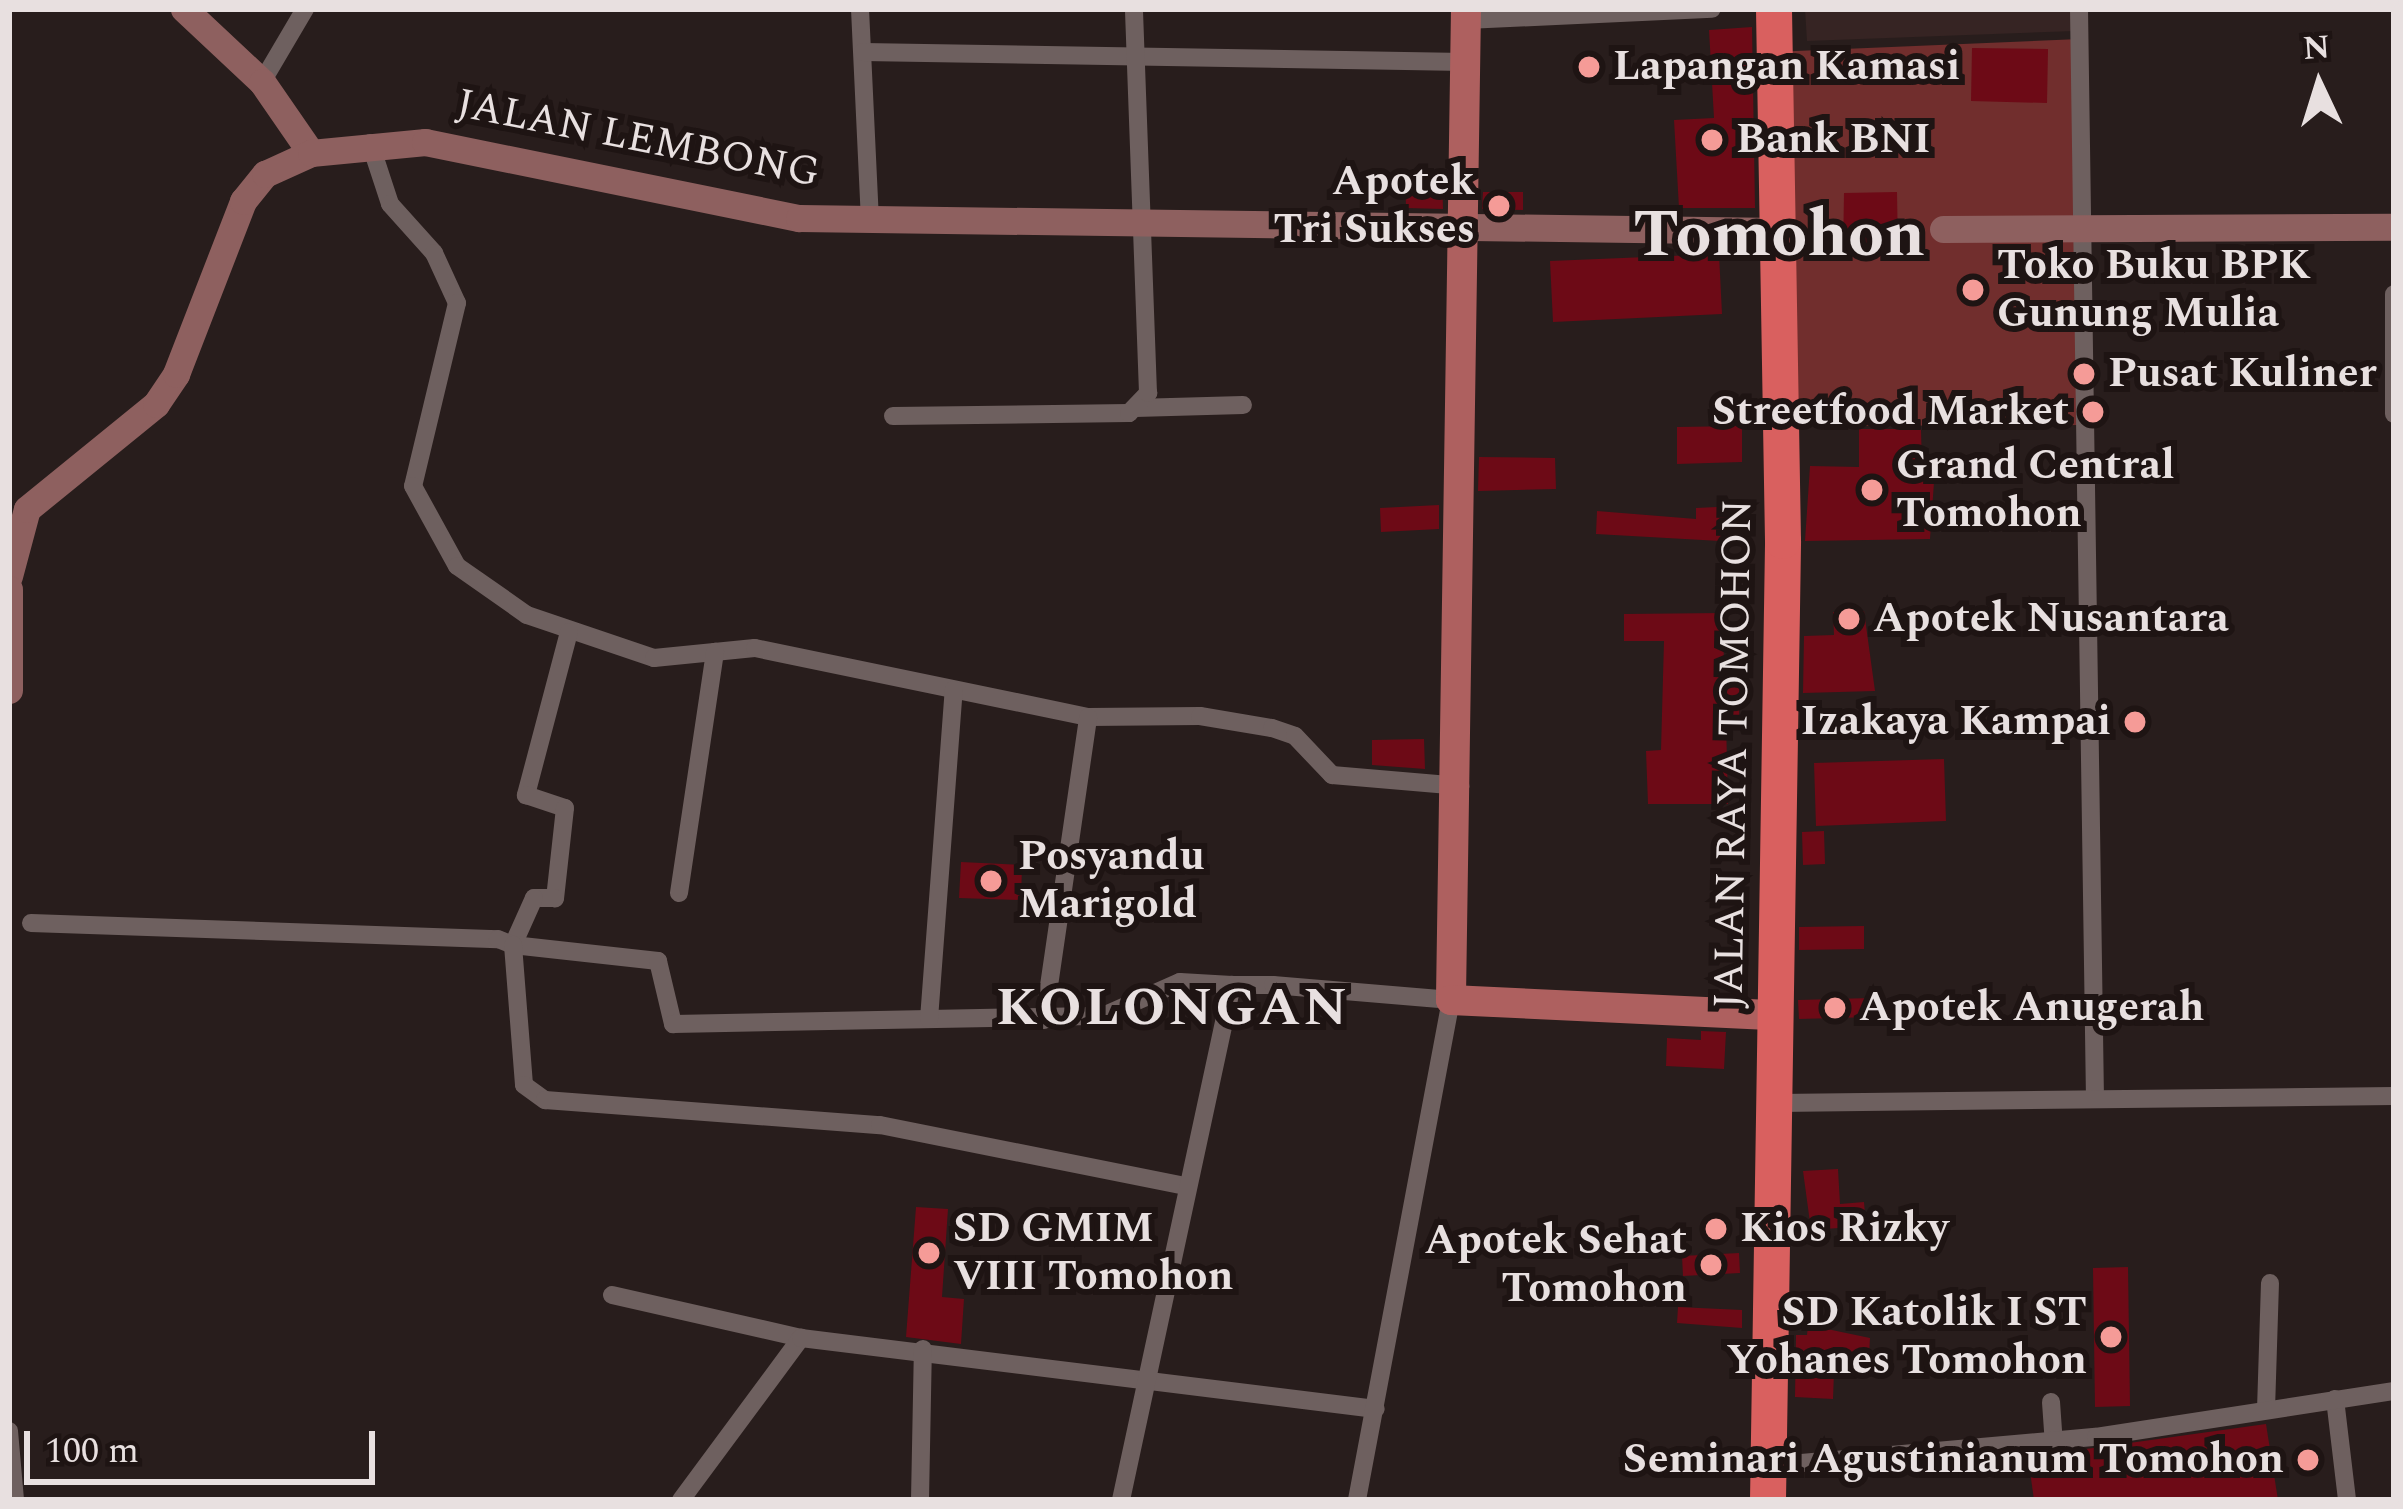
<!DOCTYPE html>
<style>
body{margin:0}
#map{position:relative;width:2403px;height:1509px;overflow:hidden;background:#281d1c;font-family:Spectral,serif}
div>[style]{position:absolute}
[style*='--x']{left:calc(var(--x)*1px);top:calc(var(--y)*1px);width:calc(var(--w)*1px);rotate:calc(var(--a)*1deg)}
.built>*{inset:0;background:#362423}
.green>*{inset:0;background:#712e2d}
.building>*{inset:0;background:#6d0a16}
.street>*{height:18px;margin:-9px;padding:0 9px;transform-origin:9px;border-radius:9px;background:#6e605f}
.secondary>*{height:27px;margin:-13.5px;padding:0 13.5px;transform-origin:13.5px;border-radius:13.5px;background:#8e605f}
.primary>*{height:30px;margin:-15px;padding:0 15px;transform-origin:15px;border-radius:15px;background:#ae605f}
.highway>*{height:36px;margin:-18px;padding:0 18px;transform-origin:18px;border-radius:18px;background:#d9605f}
.dots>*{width:33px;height:33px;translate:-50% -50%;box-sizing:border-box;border:6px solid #1e1413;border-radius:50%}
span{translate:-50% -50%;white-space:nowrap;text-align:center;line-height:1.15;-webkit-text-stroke:12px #1e1413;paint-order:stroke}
.poi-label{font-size:42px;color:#e8e0e0;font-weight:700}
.left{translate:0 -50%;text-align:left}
.right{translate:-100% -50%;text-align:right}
.street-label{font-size:42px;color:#e8e0e0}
.district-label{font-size:54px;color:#e8e0e0;font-weight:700;letter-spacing:3px}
.town-label{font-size:66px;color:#e8e0e0;font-weight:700}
.frame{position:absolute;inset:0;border:12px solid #e8e0e0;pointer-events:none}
.north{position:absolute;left:2259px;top:24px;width:120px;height:120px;-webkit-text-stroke:9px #1e1413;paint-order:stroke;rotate:356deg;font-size:33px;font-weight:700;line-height:48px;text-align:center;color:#e8e0e0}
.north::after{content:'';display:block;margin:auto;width:42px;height:54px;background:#e8e0e0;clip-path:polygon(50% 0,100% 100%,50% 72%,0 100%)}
.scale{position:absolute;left:24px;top:1431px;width:351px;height:54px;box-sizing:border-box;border:6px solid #e8e0e0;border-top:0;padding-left:15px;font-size:36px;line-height:42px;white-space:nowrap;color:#e8e0e0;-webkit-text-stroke:9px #1e1413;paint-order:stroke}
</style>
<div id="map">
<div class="built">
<div style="clip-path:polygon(1805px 9px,2075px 9px,2075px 31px,1807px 41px)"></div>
</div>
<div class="green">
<div style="clip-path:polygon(2080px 39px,2084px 425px,1783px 426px,1775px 52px)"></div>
</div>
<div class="building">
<div style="clip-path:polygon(1752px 27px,1755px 208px,1679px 208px,1674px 120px,1714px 118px,1709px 30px)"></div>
<div style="clip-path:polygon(1972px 48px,2048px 49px,2047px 103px,1971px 101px)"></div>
<div style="clip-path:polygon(1442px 174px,1443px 209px,1406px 208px,1405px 175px)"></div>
<div style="clip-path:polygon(1483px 192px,1523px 192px,1523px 210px,1482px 209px)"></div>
<div style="clip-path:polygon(1897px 192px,1898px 252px,1843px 253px,1844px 193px)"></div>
<div style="clip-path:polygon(1719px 254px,1722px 314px,1553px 322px,1550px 261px)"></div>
<div style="clip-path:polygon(1742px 426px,1742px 462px,1677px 464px,1677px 427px)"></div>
<div style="clip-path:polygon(1859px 429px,1921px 429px,1922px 468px,1935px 468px,1930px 539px,1805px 541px,1810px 466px,1859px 467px)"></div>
<div style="clip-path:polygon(1479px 457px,1555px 458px,1556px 489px,1478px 491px)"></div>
<div style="clip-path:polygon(1439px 505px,1439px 529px,1381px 532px,1380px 508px)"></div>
<div style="clip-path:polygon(1738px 506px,1738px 542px,1596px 534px,1597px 511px,1696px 519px,1696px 508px)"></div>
<div style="clip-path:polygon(1864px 611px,1875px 691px,1803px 693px,1804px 636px,1834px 635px,1833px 612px)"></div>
<div style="clip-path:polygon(1723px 613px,1724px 669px,1740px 670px,1739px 720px,1726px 720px,1728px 804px,1648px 804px,1646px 751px,1661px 750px,1664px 641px,1624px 641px,1624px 614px)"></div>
<div style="clip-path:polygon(1424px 739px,1425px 769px,1372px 765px,1372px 740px)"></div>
<div style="clip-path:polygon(1944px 759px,1946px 821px,1816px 826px,1814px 763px)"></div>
<div style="clip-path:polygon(1824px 831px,1825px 864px,1803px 865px,1802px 832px)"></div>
<div style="clip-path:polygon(961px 862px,1022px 865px,1021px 900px,959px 898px)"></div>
<div style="clip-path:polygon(1864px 926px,1864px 949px,1799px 950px,1799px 927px)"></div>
<div style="clip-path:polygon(1871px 998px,1872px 1017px,1799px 1019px,1798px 1000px)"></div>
<div style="clip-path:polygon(1701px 1031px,1726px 1032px,1724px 1069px,1666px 1066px,1667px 1038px,1701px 1040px)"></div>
<div style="clip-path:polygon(1838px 1169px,1840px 1204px,1864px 1202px,1866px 1226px,1811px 1230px,1803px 1171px)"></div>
<div style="clip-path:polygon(916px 1207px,948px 1209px,942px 1297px,964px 1299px,961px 1344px,906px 1337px)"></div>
<div style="clip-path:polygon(1739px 1253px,1740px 1273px,1683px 1276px,1682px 1256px)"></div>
<div style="clip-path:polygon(2128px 1267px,2130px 1406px,2095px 1407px,2093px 1268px)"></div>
<div style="clip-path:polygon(1678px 1307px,1742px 1310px,1742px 1328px,1677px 1323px)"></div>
<div style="clip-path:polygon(1808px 1325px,1870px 1338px,1868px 1373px,1834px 1372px,1833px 1399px,1795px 1397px,1796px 1335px,1807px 1335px)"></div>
<div style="clip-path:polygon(2266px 1424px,2278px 1500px,2034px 1500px,2028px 1457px)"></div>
</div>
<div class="street">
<div style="--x:860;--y:9;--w:211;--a:87.3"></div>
<div style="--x:2079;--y:9;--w:1086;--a:89.16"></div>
<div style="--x:1466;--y:20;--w:246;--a:-2.6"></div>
<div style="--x:863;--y:52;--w:602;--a:0.95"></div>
<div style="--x:262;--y:82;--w:85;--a:-59.5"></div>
<div style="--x:370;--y:143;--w:64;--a:71.8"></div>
<div style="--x:390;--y:204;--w:66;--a:48.1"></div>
<div style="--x:434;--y:253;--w:55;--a:65.3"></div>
<div style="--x:457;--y:303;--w:188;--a:103.5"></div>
<div style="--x:413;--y:486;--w:91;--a:61.2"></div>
<div style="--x:457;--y:566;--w:85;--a:35"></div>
<div style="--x:527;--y:615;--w:134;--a:18.7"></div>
<div style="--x:654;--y:658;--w:101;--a:-5.7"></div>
<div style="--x:755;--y:648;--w:340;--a:11.7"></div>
<div style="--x:1088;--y:717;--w:112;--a:-0.5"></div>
<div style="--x:1200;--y:716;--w:73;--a:9.5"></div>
<div style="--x:1272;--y:728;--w:24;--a:19"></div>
<div style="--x:1295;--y:736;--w:54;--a:46.5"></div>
<div style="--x:1332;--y:775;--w:129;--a:4.9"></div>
<div style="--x:2394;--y:294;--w:120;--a:90"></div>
<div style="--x:1135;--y:408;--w:108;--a:-1.6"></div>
<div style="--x:893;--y:416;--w:236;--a:-0.7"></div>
<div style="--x:1129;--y:413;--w:28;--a:-46"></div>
<div style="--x:1148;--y:393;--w:384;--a:-92.1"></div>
<div style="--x:569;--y:632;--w:169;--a:104.8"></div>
<div style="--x:526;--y:795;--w:41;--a:18.4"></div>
<div style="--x:565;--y:808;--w:91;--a:96.3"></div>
<div style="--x:555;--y:898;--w:21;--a:180"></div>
<div style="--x:534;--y:898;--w:51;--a:114.1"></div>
<div style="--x:513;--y:945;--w:146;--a:6.3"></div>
<div style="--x:658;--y:961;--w:65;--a:76.6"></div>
<div style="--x:673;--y:1024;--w:430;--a:-1.1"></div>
<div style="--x:1103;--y:1016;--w:84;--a:-23.8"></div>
<div style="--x:1180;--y:982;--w:52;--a:3.3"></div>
<div style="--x:679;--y:893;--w:244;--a:-81.5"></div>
<div style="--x:31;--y:923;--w:467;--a:2"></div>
<div style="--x:498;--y:939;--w:16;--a:22"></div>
<div style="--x:513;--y:945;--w:140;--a:85.5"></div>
<div style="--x:524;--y:1085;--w:26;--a:36"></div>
<div style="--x:545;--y:1100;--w:336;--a:4.3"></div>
<div style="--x:880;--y:1125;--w:310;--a:11.3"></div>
<div style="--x:929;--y:1019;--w:330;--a:-85.7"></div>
<div style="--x:1044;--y:1020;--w:306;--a:-81.7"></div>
<div style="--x:1771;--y:1103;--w:623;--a:-0.64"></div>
<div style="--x:612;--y:1295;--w:194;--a:12.8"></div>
<div style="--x:2335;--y:1399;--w:102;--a:83.2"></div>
<div style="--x:2051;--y:1402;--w:39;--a:86"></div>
<div style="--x:2266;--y:1410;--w:127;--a:-88.2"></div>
<div style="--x:9;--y:1431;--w:69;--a:85"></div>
<div style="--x:1768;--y:1466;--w:329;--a:-5.1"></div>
<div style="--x:2096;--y:1437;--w:302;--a:-8.8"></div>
<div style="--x:681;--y:1500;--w:202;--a:-53.5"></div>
<div style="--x:801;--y:1338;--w:579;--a:7.04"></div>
<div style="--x:920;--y:1500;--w:151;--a:-88.9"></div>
<div style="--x:1121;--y:1500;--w:527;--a:-77.84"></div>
<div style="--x:1232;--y:985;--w:41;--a:0"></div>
<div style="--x:1273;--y:985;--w:179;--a:4.8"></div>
<div style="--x:1451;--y:1000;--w:509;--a:100.65"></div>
</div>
<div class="secondary">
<div style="--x:184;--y:9;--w:107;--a:43.1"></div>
<div style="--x:262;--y:82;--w:86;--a:55.4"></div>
<div style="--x:1943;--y:229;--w:451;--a:-0.3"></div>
<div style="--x:9;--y:576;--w:69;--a:-75"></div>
<div style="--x:27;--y:509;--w:166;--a:-39.1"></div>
<div style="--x:156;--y:404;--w:36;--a:-56"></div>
<div style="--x:176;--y:374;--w:186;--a:-68.8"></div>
<div style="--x:243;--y:201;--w:35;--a:-51"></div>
<div style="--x:265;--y:174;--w:51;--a:-24.5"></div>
<div style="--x:311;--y:153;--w:115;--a:-5.5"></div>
<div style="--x:425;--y:142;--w:382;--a:11.5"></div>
<div style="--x:799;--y:218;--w:982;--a:0.76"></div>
<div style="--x:9;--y:589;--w:101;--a:90"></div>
</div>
<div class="primary">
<div style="--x:1466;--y:9;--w:991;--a:90.87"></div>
<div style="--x:1451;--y:1000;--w:324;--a:2.7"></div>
</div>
<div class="highway">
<div style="--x:1768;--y:1500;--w:959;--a:-89.1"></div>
<div style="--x:1783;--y:541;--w:532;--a:-90.97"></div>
</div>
<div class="dots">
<div style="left:1589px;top:67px;background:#f59b97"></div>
<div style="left:1712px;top:140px;background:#f59b97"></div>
<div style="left:1499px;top:206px;background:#f59b97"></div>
<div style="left:1973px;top:290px;background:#f59b97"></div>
<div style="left:2084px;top:374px;background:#f59b97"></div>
<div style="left:2093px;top:412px;background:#f59b97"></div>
<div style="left:1872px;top:490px;background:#f59b97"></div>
<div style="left:1849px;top:619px;background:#f59b97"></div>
<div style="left:2135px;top:722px;background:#f59b97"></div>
<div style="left:991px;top:881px;background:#f59b97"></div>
<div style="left:1835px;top:1008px;background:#f59b97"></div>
<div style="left:1716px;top:1229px;background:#f59b97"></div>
<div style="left:929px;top:1253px;background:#f59b97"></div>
<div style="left:1711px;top:1265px;background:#f59b97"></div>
<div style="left:2111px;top:1337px;background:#f59b97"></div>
<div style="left:2308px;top:1460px;background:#f59b97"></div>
</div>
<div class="poi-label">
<span class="left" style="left:1613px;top:67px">Lapangan Kamasi</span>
<span class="left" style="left:1736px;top:140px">Bank BNI</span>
<span class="right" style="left:1475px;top:206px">Apotek<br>Tri Sukses</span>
<span class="left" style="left:1997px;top:290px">Toko Buku BPK<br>Gunung Mulia</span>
<span class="left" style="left:2108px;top:374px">Pusat Kuliner</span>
<span class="right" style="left:2069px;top:412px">Streetfood Market</span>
<span class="left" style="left:1896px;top:490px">Grand Central<br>Tomohon</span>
<span class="left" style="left:1873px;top:619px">Apotek Nusantara</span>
<span class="right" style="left:2111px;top:722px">Izakaya Kampai</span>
<span class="left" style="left:1018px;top:881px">Posyandu<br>Marigold</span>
<span class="left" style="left:1859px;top:1008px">Apotek Anugerah</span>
<span class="left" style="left:953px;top:1253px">SD GMIM<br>VIII Tomohon</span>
<span class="left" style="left:1740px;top:1229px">Kios Rizky</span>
<span class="right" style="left:1687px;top:1265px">Apotek Sehat<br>Tomohon</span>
<span class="right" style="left:2087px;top:1337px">SD Katolik I ST<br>Yohanes Tomohon</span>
<span class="right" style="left:2284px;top:1460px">Seminari Agustinianum Tomohon</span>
</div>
<div class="street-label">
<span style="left:638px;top:139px;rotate:11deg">JALAN LEMBONG</span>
<span style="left:1734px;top:754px;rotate:-89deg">JALAN RAYA TOMOHON</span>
</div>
<div class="district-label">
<span style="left:1173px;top:1008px">KOLONGAN</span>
</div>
<div class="town-label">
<span style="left:1779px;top:236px">Tomohon</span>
</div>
<div class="frame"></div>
<div class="north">N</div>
<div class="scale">100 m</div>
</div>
